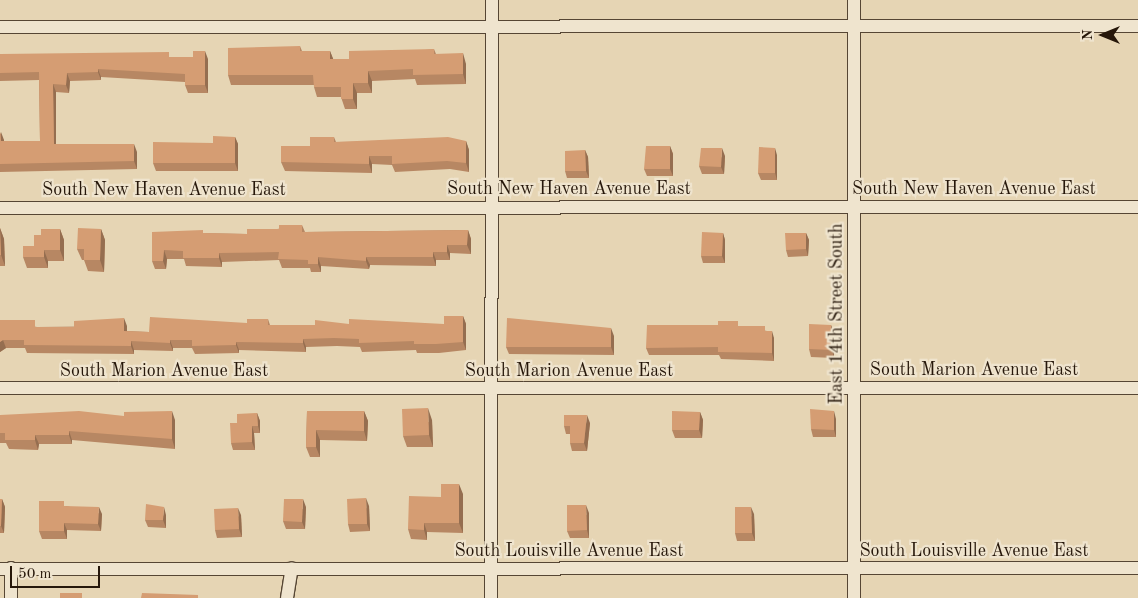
<!DOCTYPE html>
<style>
body{margin:0}
#map{position:relative;width:1138px;height:598px;overflow:hidden;background:#e6d5b4;font-family:"Old Standard TT",serif}
div>[style]{position:absolute}
[style*='--x']{left:calc(var(--x)*1px);top:calc(var(--y)*1px);width:calc(var(--w)*1px);rotate:calc(var(--a)*1deg)}
.roads{filter:drop-shadow(1px 0 #564634) drop-shadow(-1px 0 #564634) drop-shadow(0 1px #564634) drop-shadow(0 -1px #564634)}
.street>*{height:12px;margin:-6px;padding:0 6px;transform-origin:6px;border-radius:6px;background:#efe4ce}
.wall>*{inset:0;background:#b78763}
.shaded-wall>*{inset:0;background:#956e50}
.building>*{inset:0;background:#d59d73}
span{translate:-50% -50%;white-space:nowrap;text-align:center;line-height:1.15;-webkit-text-stroke:4.5px #efe4ce;paint-order:stroke}
.street-label{font-size:18px;color:#26170a}
.north{position:absolute;left:1078px;top:10px;width:50px;height:50px;-webkit-text-stroke:4px #efe4ce;paint-order:stroke;rotate:270deg;font-size:14px;font-weight:700;line-height:20px;text-align:center;color:#26170a}
.north::after{content:'';display:block;margin:auto;width:18px;height:22px;background:#26170a;clip-path:polygon(50% 0,100% 100%,50% 72%,0 100%)}
.scale{position:absolute;left:10px;top:566px;width:90px;height:22px;box-sizing:border-box;border:2px solid #26170a;border-top:0;padding-left:6px;font-size:15px;line-height:18px;white-space:nowrap;color:#26170a;-webkit-text-stroke:4px #efe4ce;paint-order:stroke}
</style>
<div id="map">
<div class="roads">
<div class="street">
<div style="--x:854;--y:0;--w:598;--a:90"></div>
<div style="--x:0;--y:27;--w:1138;--a:-0.05"></div>
<div style="--x:0;--y:208;--w:1138;--a:-0.05"></div>
<div style="--x:0;--y:388;--w:1138;--a:0"></div>
<div style="--x:0;--y:569;--w:1138;--a:-0.05"></div>
<div style="--x:11;--y:598;--w:30;--a:-90"></div>
<div style="--x:287;--y:598;--w:30;--a:-81"></div>
<div style="--x:491;--y:598;--w:598;--a:-89.9"></div>
</div>
</div>
<div class="wall">
<div style="clip-path:polygon(300px 46px,302px 51px,330px 51px,333px 59px,349px 59px,434px 49px,436px 54px,466px 64px,466px 84px,417px 85px,415px 79px,372px 81px,372px 93px,357px 93px,357px 109px,345px 109px,341px 97px,317px 97px,314px 87px,314px 85px,231px 85px,228px 75px)"></div>
<div style="clip-path:polygon(0 54px,171px 57px,208px 59px,208px 93px,188px 93px,185px 85px,185px 82px,101px 77px,101px 80px,70px 81px,69px 93px,56px 92px,56px 144px,137px 152px,137px 169px,0 172px,0 132px,4px 141px,40px 141px,39px 80px,0 81px)"></div>
<div style="clip-path:polygon(235px 137px,238px 144px,238px 171px,156px 171px,153px 163px,213px 143px)"></div>
<div style="clip-path:polygon(334px 137px,336px 142px,466px 141px,469px 150px,469px 172px,450px 169px,395px 172px,392px 165px,372px 164px,372px 173px,285px 171px,281px 162px,310px 146px)"></div>
<div style="clip-path:polygon(670px 146px,673px 154px,673px 176px,647px 176px,644px 169px)"></div>
<div style="clip-path:polygon(585px 150px,588px 157px,589px 178px,567px 178px,565px 171px)"></div>
<div style="clip-path:polygon(777px 155px,777px 180px,761px 180px,758px 173px)"></div>
<div style="clip-path:polygon(725px 156px,724px 174px,702px 174px,699px 166px)"></div>
<div style="clip-path:polygon(302px 225px,305px 232px,468px 230px,471px 239px,471px 254px,450px 253px,450px 260px,436px 260px,436px 266px,370px 265px,369px 269px,321px 266px,321px 272px,311px 272px,310px 268px,282px 268px,279px 260px,222px 262px,222px 267px,186px 266px,184px 259px,167px 259px,166px 269px,155px 269px,152px 261px,152px 232px,247px 234px)"></div>
<div style="clip-path:polygon(0 228px,4px 239px,5px 266px,0 266px)"></div>
<div style="clip-path:polygon(60px 229px,64px 240px,64px 261px,48px 261px,48px 268px,27px 268px,23px 257px,34px 246px,41px 235px)"></div>
<div style="clip-path:polygon(101px 229px,105px 240px,104px 272px,88px 271px,84px 260px,82px 260px,77px 249px)"></div>
<div style="clip-path:polygon(723px 233px,725px 240px,725px 263px,703px 263px,701px 256px)"></div>
<div style="clip-path:polygon(806px 233px,809px 240px,808px 256px,788px 257px,786px 250px)"></div>
<div style="clip-path:polygon(463px 316px,466px 324px,466px 350px,439px 353px,417px 353px,416px 350px,362px 352px,360px 347px,337px 346px,306px 347px,306px 352px,239px 350px,239px 353px,195px 354px,192px 348px,173px 348px,173px 351px,134px 350px,134px 354px,27px 353px,25px 348px,6px 348px,0 352px,0 320px,37px 327px,127px 326px,127px 331px,149px 332px,247px 323px,268px 319px,270px 325px,315px 325px,349px 324px,444px 324px)"></div>
<div style="clip-path:polygon(831px 325px,834px 333px,834px 358px,811px 357px,809px 349px)"></div>
<div style="clip-path:polygon(740px 326px,767px 331px,774px 338px,774px 361px,721px 359px,719px 355px,649px 355px,646px 348px)"></div>
<div style="clip-path:polygon(614px 336px,614px 355px,509px 354px,506px 347px)"></div>
<div style="clip-path:polygon(307px 411px,364px 411px,368px 421px,367px 441px,320px 440px,320px 457px,310px 457px,306px 447px)"></div>
<div style="clip-path:polygon(700px 412px,703px 420px,702px 438px,675px 438px,672px 430px)"></div>
<div style="clip-path:polygon(257px 413px,260px 421px,260px 433px,254px 433px,255px 450px,233px 450px,231px 443px,237px 423px)"></div>
<div style="clip-path:polygon(0 415px,124px 416px,175px 420px,175px 449px,72px 440px,72px 444px,39px 444px,38px 450px,9px 449px,6px 443px,0 443px)"></div>
<div style="clip-path:polygon(836px 419px,836px 437px,813px 437px,811px 429px)"></div>
<div style="clip-path:polygon(432px 420px,433px 447px,407px 447px,403px 436px)"></div>
<div style="clip-path:polygon(590px 423px,587px 451px,572px 451px,570px 443px,570px 434px,566px 434px,564px 426px)"></div>
<div style="clip-path:polygon(463px 494px,463px 533px,427px 532px,427px 540px,411px 539px,408px 529px)"></div>
<div style="clip-path:polygon(0 499px,2px 499px,5px 507px,4px 533px,0 533px)"></div>
<div style="clip-path:polygon(66px 506px,102px 514px,101px 531px,67px 530px,67px 539px,42px 539px,39px 531px)"></div>
<div style="clip-path:polygon(369px 506px,370px 531px,350px 532px,348px 524px)"></div>
<div style="clip-path:polygon(306px 507px,305px 529px,286px 529px,283px 521px)"></div>
<div style="clip-path:polygon(589px 513px,589px 538px,570px 538px,567px 531px)"></div>
<div style="clip-path:polygon(754px 514px,755px 541px,737px 541px,735px 533px)"></div>
<div style="clip-path:polygon(166px 515px,166px 528px,148px 527px,145px 520px)"></div>
<div style="clip-path:polygon(241px 515px,242px 537px,217px 538px,215px 530px)"></div>
</div>
<div class="shaded-wall">
<div style="clip-path:polygon(205px 51px,208px 59px,208px 93px,205px 85px)"></div>
<div style="clip-path:polygon(330px 51px,334px 61px,330px 59px)"></div>
<div style="clip-path:polygon(463px 53px,466px 64px,466px 84px,463px 74px)"></div>
<div style="clip-path:polygon(98px 69px,101px 77px,101px 80px,98px 72px)"></div>
<div style="clip-path:polygon(368px 71px,372px 81px,372px 93px,368px 83px)"></div>
<div style="clip-path:polygon(67px 73px,70px 81px,69px 93px,66px 85px)"></div>
<div style="clip-path:polygon(353px 83px,357px 93px,357px 109px,353px 99px)"></div>
<div style="clip-path:polygon(53px 84px,56px 92px,56px 152px,54px 144px)"></div>
<div style="clip-path:polygon(1px 132px,4px 140px,4px 149px,1px 141px)"></div>
<div style="clip-path:polygon(235px 137px,238px 144px,238px 171px,235px 163px)"></div>
<div style="clip-path:polygon(466px 141px,469px 150px,469px 172px,466px 163px)"></div>
<div style="clip-path:polygon(134px 144px,137px 152px,137px 169px,134px 161px)"></div>
<div style="clip-path:polygon(670px 146px,673px 154px,673px 176px,670px 169px)"></div>
<div style="clip-path:polygon(722px 148px,725px 156px,724px 174px,721px 167px)"></div>
<div style="clip-path:polygon(775px 148px,777px 155px,777px 180px,775px 173px)"></div>
<div style="clip-path:polygon(585px 150px,588px 157px,589px 178px,586px 171px)"></div>
<div style="clip-path:polygon(369px 156px,372px 164px,372px 173px,369px 164px)"></div>
<div style="clip-path:polygon(0 228px,4px 239px,5px 266px,1px 255px)"></div>
<div style="clip-path:polygon(60px 229px,64px 240px,64px 261px,60px 250px)"></div>
<div style="clip-path:polygon(101px 229px,105px 240px,104px 272px,100px 260px)"></div>
<div style="clip-path:polygon(468px 230px,471px 239px,471px 254px,467px 245px)"></div>
<div style="clip-path:polygon(723px 233px,725px 240px,725px 263px,722px 256px)"></div>
<div style="clip-path:polygon(806px 233px,809px 240px,808px 256px,806px 249px)"></div>
<div style="clip-path:polygon(447px 245px,450px 253px,450px 260px,447px 252px)"></div>
<div style="clip-path:polygon(44px 250px,48px 261px,48px 268px,44px 257px)"></div>
<div style="clip-path:polygon(164px 250px,167px 259px,166px 269px,163px 261px)"></div>
<div style="clip-path:polygon(433px 252px,436px 260px,436px 266px,433px 257px)"></div>
<div style="clip-path:polygon(219px 253px,222px 262px,222px 267px,219px 258px)"></div>
<div style="clip-path:polygon(318px 257px,321px 266px,321px 272px,318px 264px)"></div>
<div style="clip-path:polygon(366px 257px,370px 265px,369px 269px,366px 261px)"></div>
<div style="clip-path:polygon(463px 316px,466px 324px,466px 350px,463px 342px)"></div>
<div style="clip-path:polygon(124px 318px,127px 326px,127px 339px,124px 331px)"></div>
<div style="clip-path:polygon(831px 325px,834px 333px,834px 358px,832px 350px)"></div>
<div style="clip-path:polygon(611px 328px,614px 336px,614px 355px,611px 347px)"></div>
<div style="clip-path:polygon(772px 331px,774px 338px,774px 361px,772px 353px)"></div>
<div style="clip-path:polygon(303px 339px,306px 347px,306px 352px,303px 343px)"></div>
<div style="clip-path:polygon(3px 340px,6px 348px,0 352px,0 342px)"></div>
<div style="clip-path:polygon(170px 340px,173px 348px,173px 351px,170px 343px)"></div>
<div style="clip-path:polygon(131px 341px,134px 350px,134px 354px,131px 346px)"></div>
<div style="clip-path:polygon(236px 342px,239px 350px,239px 353px,236px 345px)"></div>
<div style="clip-path:polygon(428px 408px,432px 420px,433px 447px,429px 435px)"></div>
<div style="clip-path:polygon(172px 411px,175px 420px,175px 449px,172px 439px)"></div>
<div style="clip-path:polygon(364px 411px,368px 421px,367px 441px,364px 431px)"></div>
<div style="clip-path:polygon(834px 411px,836px 419px,836px 437px,834px 430px)"></div>
<div style="clip-path:polygon(700px 412px,703px 420px,702px 438px,699px 430px)"></div>
<div style="clip-path:polygon(257px 413px,260px 421px,260px 433px,258px 426px)"></div>
<div style="clip-path:polygon(587px 415px,590px 423px,587px 451px,584px 443px)"></div>
<div style="clip-path:polygon(252px 426px,254px 433px,255px 450px,252px 442px)"></div>
<div style="clip-path:polygon(316px 430px,320px 440px,320px 457px,316px 447px)"></div>
<div style="clip-path:polygon(69px 431px,72px 440px,72px 444px,69px 435px)"></div>
<div style="clip-path:polygon(35px 435px,39px 444px,38px 450px,35px 440px)"></div>
<div style="clip-path:polygon(459px 484px,463px 494px,463px 533px,459px 523px)"></div>
<div style="clip-path:polygon(366px 498px,369px 506px,370px 531px,367px 524px)"></div>
<div style="clip-path:polygon(2px 499px,5px 507px,4px 533px,1px 526px)"></div>
<div style="clip-path:polygon(303px 499px,306px 507px,305px 529px,302px 522px)"></div>
<div style="clip-path:polygon(586px 505px,589px 513px,589px 538px,587px 530px)"></div>
<div style="clip-path:polygon(99px 507px,102px 514px,101px 531px,98px 524px)"></div>
<div style="clip-path:polygon(164px 507px,166px 515px,166px 528px,163px 520px)"></div>
<div style="clip-path:polygon(751px 507px,754px 514px,755px 541px,752px 533px)"></div>
<div style="clip-path:polygon(238px 508px,241px 515px,242px 537px,239px 529px)"></div>
<div style="clip-path:polygon(64px 523px,67px 530px,67px 539px,64px 531px)"></div>
<div style="clip-path:polygon(424px 523px,427px 532px,427px 540px,424px 530px)"></div>
</div>
<div class="building">
<div style="clip-path:polygon(300px 46px,300px 51px,330px 51px,330px 59px,349px 59px,349px 51px,434px 49px,434px 54px,463px 53px,463px 74px,413px 75px,413px 69px,368px 71px,368px 83px,353px 83px,353px 99px,341px 99px,341px 87px,314px 87px,313px 75px,228px 75px,228px 48px)"></div>
<div style="clip-path:polygon(193px 51px,205px 51px,205px 85px,185px 85px,185px 74px,98px 69px,98px 72px,67px 73px,66px 85px,53px 84px,54px 144px,134px 144px,134px 161px,0 164px,0 132px,1px 141px,40px 141px,39px 72px,0 73px,0 54px,169px 52px,169px 57px,193px 57px)"></div>
<div style="clip-path:polygon(213px 136px,235px 137px,235px 163px,153px 163px,153px 142px,213px 143px)"></div>
<div style="clip-path:polygon(310px 137px,334px 137px,334px 142px,448px 137px,466px 141px,466px 163px,447px 161px,392px 164px,392px 156px,369px 156px,369px 164px,281px 162px,281px 146px,310px 146px)"></div>
<div style="clip-path:polygon(646px 146px,670px 146px,670px 169px,644px 169px)"></div>
<div style="clip-path:polygon(759px 147px,775px 148px,775px 173px,758px 173px)"></div>
<div style="clip-path:polygon(701px 148px,722px 148px,721px 167px,699px 166px)"></div>
<div style="clip-path:polygon(585px 150px,586px 171px,565px 171px,565px 151px)"></div>
<div style="clip-path:polygon(279px 225px,302px 225px,302px 232px,468px 230px,467px 245px,447px 245px,447px 252px,433px 252px,433px 257px,366px 257px,366px 261px,318px 257px,318px 264px,308px 264px,308px 260px,278px 259px,279px 252px,219px 253px,219px 258px,183px 258px,183px 251px,164px 250px,163px 261px,152px 261px,152px 232px,203px 230px,203px 233px,247px 234px,247px 229px,279px 229px)"></div>
<div style="clip-path:polygon(78px 228px,101px 229px,100px 260px,84px 260px,84px 249px,77px 249px)"></div>
<div style="clip-path:polygon(41px 229px,60px 229px,60px 250px,44px 250px,44px 257px,23px 257px,23px 246px,34px 246px,34px 235px,41px 235px)"></div>
<div style="clip-path:polygon(0 231px,1px 255px,0 255px)"></div>
<div style="clip-path:polygon(702px 232px,723px 233px,722px 256px,701px 256px)"></div>
<div style="clip-path:polygon(785px 233px,806px 233px,806px 249px,786px 250px)"></div>
<div style="clip-path:polygon(444px 316px,463px 316px,463px 342px,436px 344px,414px 344px,414px 341px,359px 343px,359px 339px,334px 338px,303px 339px,303px 343px,236px 342px,236px 345px,192px 346px,192px 340px,170px 340px,170px 343px,131px 341px,131px 346px,24px 345px,24px 340px,3px 340px,0 342px,0 320px,35px 320px,35px 327px,74px 327px,74px 321px,124px 318px,124px 331px,149px 332px,150px 317px,247px 323px,247px 319px,268px 319px,268px 325px,315px 325px,315px 320px,349px 324px,349px 319px,444px 324px)"></div>
<div style="clip-path:polygon(507px 318px,611px 328px,611px 347px,506px 347px)"></div>
<div style="clip-path:polygon(718px 321px,738px 321px,738px 326px,765px 326px,765px 331px,772px 331px,772px 353px,718px 352px,718px 347px,646px 348px,647px 325px,718px 325px)"></div>
<div style="clip-path:polygon(809px 324px,831px 325px,832px 350px,809px 349px)"></div>
<div style="clip-path:polygon(428px 408px,429px 435px,403px 436px,402px 409px)"></div>
<div style="clip-path:polygon(810px 409px,834px 411px,834px 430px,811px 429px)"></div>
<div style="clip-path:polygon(79px 411px,124px 416px,124px 412px,172px 411px,172px 439px,69px 431px,69px 435px,35px 435px,35px 440px,5px 440px,5px 433px,0 433px,0 415px)"></div>
<div style="clip-path:polygon(307px 411px,364px 411px,364px 431px,316px 430px,316px 447px,306px 447px)"></div>
<div style="clip-path:polygon(672px 411px,700px 412px,699px 430px,672px 430px)"></div>
<div style="clip-path:polygon(257px 413px,258px 426px,252px 426px,252px 442px,231px 443px,230px 423px,237px 423px,237px 414px)"></div>
<div style="clip-path:polygon(564px 415px,587px 415px,584px 443px,570px 443px,570px 426px,564px 426px)"></div>
<div style="clip-path:polygon(441px 484px,459px 484px,459px 523px,424px 523px,424px 530px,408px 529px,409px 496px,441px 497px)"></div>
<div style="clip-path:polygon(366px 498px,367px 524px,348px 524px,347px 499px)"></div>
<div style="clip-path:polygon(0 499px,2px 499px,1px 526px,0 526px)"></div>
<div style="clip-path:polygon(284px 499px,303px 499px,302px 522px,283px 521px)"></div>
<div style="clip-path:polygon(39px 501px,64px 501px,64px 506px,99px 507px,98px 524px,64px 523px,64px 531px,39px 531px)"></div>
<div style="clip-path:polygon(146px 504px,164px 507px,163px 520px,145px 520px)"></div>
<div style="clip-path:polygon(567px 505px,586px 505px,587px 530px,567px 531px)"></div>
<div style="clip-path:polygon(735px 507px,751px 507px,752px 533px,735px 533px)"></div>
<div style="clip-path:polygon(238px 508px,239px 529px,215px 530px,214px 509px)"></div>
<div style="clip-path:polygon(60px 593px,82px 593px,82px 598px,60px 598px)"></div>
<div style="clip-path:polygon(142px 593px,198px 595px,198px 598px,141px 598px)"></div>
</div>
<div class="street-label">
<span style="left:569px;top:189px">South New Haven Avenue East</span>
<span style="left:974px;top:189px">South New Haven Avenue East</span>
<span style="left:164px;top:190px">South New Haven Avenue East</span>
<span style="left:837px;top:314px;rotate:-90deg">East 14th Street South</span>
<span style="left:974px;top:370px">South Marion Avenue East</span>
<span style="left:164px;top:371px">South Marion Avenue East</span>
<span style="left:569px;top:371px">South Marion Avenue East</span>
<span style="left:569px;top:551px">South Louisville Avenue East</span>
<span style="left:974px;top:551px">South Louisville Avenue East</span>
</div>
<div class="north">N</div>
<div class="scale">50 m</div>
</div>
